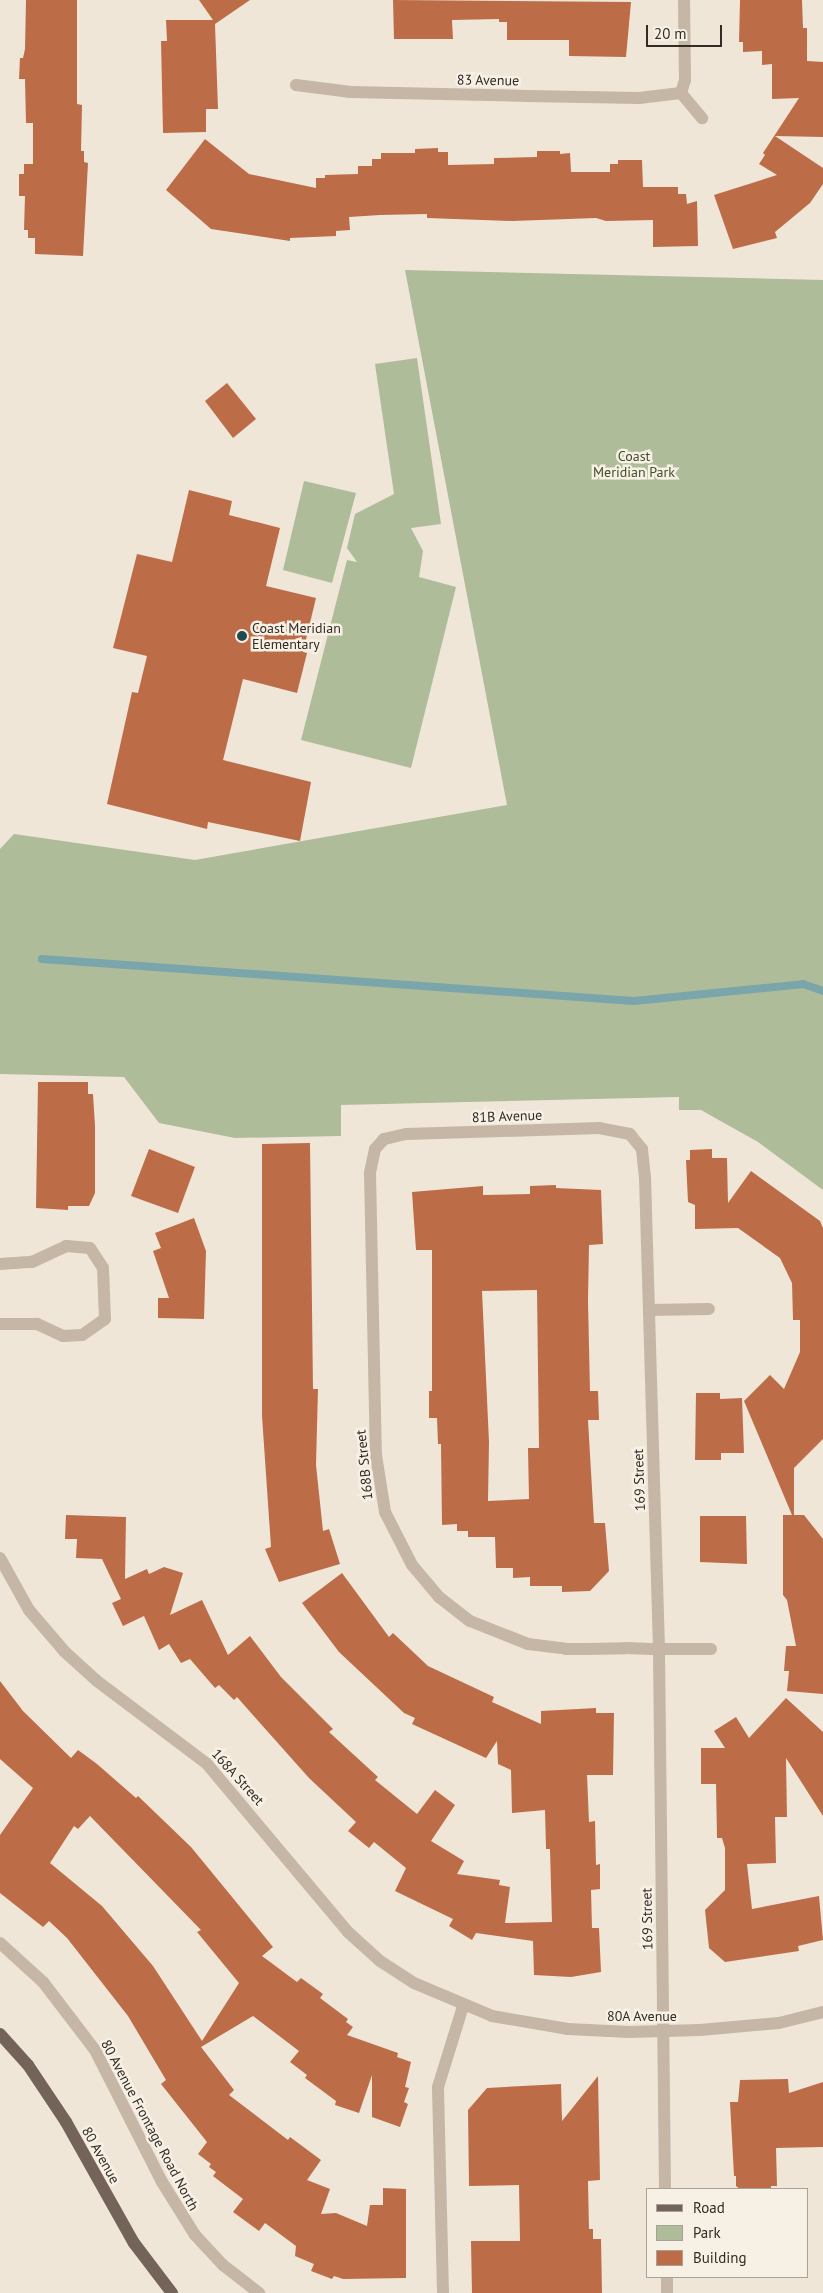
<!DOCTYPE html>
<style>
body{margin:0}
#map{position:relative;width:823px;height:2293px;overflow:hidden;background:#efe6d8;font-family:"PT Sans",sans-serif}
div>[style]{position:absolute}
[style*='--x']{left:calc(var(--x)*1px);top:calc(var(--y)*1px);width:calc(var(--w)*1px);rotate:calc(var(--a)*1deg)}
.green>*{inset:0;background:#afbc9a}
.stream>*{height:8px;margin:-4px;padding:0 4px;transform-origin:4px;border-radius:4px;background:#7aa5aa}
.building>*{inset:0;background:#bd6c48}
.minor>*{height:12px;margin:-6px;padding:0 6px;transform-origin:6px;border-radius:6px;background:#c6b6a6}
.major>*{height:12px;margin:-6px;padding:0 6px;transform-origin:6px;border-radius:6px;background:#736358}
.dots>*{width:14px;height:14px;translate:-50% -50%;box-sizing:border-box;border:2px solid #f7f0e4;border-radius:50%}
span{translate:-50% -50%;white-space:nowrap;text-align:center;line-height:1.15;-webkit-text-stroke:5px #f7f0e4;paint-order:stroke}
.street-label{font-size:14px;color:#322b26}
.park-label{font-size:14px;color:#404f2c}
.poi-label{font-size:14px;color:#322b26}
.left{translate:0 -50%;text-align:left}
.legend{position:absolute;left:646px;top:2188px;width:162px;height:90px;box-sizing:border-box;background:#f7f0e4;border:1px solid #a8a198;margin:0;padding:6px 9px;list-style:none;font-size:15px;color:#322b26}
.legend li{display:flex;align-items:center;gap:10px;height:25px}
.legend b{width:25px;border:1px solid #a8a198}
.scale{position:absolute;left:646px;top:25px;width:76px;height:22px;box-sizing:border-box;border:2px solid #322b26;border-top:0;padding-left:6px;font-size:15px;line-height:18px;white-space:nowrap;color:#322b26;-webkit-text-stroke:4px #f7f0e4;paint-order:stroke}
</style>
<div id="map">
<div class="green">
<div style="clip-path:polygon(405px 270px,823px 280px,823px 1190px,758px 1142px,701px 1110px,679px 1110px,679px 1097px,341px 1105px,341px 1136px,235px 1138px,159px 1123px,124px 1077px,0 1074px,0 849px,14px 834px,195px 860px,507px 805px)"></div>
<div style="clip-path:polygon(417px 358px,441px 524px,411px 528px,423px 551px,419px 577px,456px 587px,411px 768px,301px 740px,347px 560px,357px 562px,347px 548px,355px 514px,394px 494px,375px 364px)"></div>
<div style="clip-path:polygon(304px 481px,356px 493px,332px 583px,283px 570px)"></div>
</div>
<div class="stream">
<div style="--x:42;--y:959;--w:593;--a:4.06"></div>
<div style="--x:634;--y:1001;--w:170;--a:-5.7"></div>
<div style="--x:803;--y:984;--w:21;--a:19"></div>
</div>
<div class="building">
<div style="clip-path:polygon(26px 0,77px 0,77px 104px,82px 105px,81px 151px,84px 151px,84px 162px,88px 163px,83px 256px,35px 254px,35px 238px,28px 238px,28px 230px,24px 230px,25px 196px,19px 196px,19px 174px,24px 174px,24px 164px,33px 164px,33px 123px,26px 123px,25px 79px,19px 79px,20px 58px,23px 58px,25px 49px)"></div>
<div style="clip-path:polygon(199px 0,250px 0,215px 24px,218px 109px,206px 109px,206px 132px,163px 133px,161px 41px,167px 41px,166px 20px,213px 20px)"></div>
<div style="clip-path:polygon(393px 0,631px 2px,626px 57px,569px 56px,569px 40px,507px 40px,507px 22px,499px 22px,499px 19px,452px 20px,453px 39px,394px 39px)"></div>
<div style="clip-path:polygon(740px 0,802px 0,803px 28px,807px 28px,807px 61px,823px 62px,823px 137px,775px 136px,823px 168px,823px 184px,810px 203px,775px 232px,777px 238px,733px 249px,714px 195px,777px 175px,759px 164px,765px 155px,763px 153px,799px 98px,772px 99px,772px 64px,762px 65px,762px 51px,743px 52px,743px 42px,739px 42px)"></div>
<div style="clip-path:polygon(205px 139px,249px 174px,316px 188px,316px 178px,325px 178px,325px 175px,358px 174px,358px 166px,372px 166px,372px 159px,381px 159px,381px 153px,415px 153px,415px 149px,438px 148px,438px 152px,448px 152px,448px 165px,494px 164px,494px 158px,537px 157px,537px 151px,560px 151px,560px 154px,570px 153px,571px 172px,610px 172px,610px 164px,618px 164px,618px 160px,642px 160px,643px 187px,678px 187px,678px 194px,686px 194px,687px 204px,697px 201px,698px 246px,653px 247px,653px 220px,606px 221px,596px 218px,512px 221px,427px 218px,427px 214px,380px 215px,349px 217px,350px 230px,336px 231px,336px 236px,290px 238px,290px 241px,211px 229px,166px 190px)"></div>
<div style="clip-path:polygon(227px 383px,256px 419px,233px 438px,205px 401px)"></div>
<div style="clip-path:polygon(189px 490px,232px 501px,229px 515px,280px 528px,266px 586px,316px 598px,303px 652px,307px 653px,297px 693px,243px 679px,223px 760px,311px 782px,300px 841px,208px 822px,207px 829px,107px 804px,132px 692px,138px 693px,147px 656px,113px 648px,137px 554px,172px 562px)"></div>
<div style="clip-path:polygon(38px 1082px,88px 1082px,88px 1094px,93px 1094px,95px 1126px,95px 1193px,89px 1206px,68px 1206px,68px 1210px,36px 1208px)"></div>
<div style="clip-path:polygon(310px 1143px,313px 1389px,318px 1389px,316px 1465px,323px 1531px,329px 1529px,340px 1564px,279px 1582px,265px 1549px,271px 1547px,262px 1416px,262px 1144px)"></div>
<div style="clip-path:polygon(149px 1149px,195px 1167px,178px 1213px,131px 1196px)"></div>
<div style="clip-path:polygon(712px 1149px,712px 1158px,727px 1158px,728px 1203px,751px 1171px,820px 1221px,823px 1228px,823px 1439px,794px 1468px,794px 1515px,804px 1515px,823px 1539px,823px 1694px,787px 1691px,789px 1671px,784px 1671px,786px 1646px,796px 1646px,787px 1600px,783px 1595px,783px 1515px,792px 1515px,744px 1401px,770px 1375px,784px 1389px,800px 1352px,800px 1320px,793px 1320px,792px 1283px,780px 1258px,738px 1228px,695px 1229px,695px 1205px,688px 1202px,686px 1160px,690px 1160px,690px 1150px)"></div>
<div style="clip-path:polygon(evenodd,556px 1185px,556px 1188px,601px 1190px,603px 1244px,589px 1245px,588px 1301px,590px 1391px,598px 1391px,599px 1420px,588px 1420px,594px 1523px,605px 1523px,609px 1571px,590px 1591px,562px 1592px,562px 1586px,530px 1586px,530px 1577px,513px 1578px,513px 1568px,496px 1568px,495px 1537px,468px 1537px,468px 1531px,457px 1531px,457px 1524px,442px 1525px,441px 1444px,438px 1444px,437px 1418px,429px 1418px,429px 1391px,432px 1391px,432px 1250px,416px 1250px,412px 1192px,483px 1186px,483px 1195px,530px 1194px,530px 1186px,556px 1185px,537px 1290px,539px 1448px,528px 1448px,529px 1499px,488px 1501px,489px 1442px,482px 1291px,537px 1290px)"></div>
<div style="clip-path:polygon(194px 1218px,206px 1251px,204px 1319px,158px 1318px,158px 1298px,169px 1298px,153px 1251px,161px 1248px,155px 1233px)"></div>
<div style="clip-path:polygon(696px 1393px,720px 1393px,720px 1399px,742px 1398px,744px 1453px,721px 1453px,721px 1460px,695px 1460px)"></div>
<div style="clip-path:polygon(66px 1515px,126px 1517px,125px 1579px,147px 1569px,149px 1574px,164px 1567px,183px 1573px,170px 1615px,202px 1600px,228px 1655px,250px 1636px,281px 1677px,333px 1729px,329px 1732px,378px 1777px,375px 1780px,417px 1814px,435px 1790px,455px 1805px,431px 1841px,464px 1861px,457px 1874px,500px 1880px,499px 1885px,510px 1887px,505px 1923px,552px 1922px,550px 1849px,546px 1849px,545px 1810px,512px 1813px,511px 1770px,498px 1764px,497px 1741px,486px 1758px,412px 1724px,415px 1718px,404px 1713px,339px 1652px,302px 1603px,342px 1573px,389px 1637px,393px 1633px,428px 1666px,494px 1697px,492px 1702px,541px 1724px,541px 1711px,596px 1708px,596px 1713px,614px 1713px,613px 1775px,587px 1775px,589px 1822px,595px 1821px,596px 1865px,600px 1864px,600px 1889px,591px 1890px,592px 1928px,599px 1928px,601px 1972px,571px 1977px,534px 1975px,533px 1941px,476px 1933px,472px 1940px,449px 1926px,453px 1919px,395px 1891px,406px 1868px,374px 1842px,369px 1848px,348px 1831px,356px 1822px,309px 1778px,237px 1697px,234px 1700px,219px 1685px,215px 1688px,190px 1659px,181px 1663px,169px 1644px,159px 1650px,144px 1616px,123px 1626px,112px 1603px,121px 1599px,102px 1559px,76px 1558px,77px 1539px,65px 1539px)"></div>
<div style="clip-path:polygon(700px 1516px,746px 1516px,747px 1564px,700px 1562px)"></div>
<div style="clip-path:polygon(evenodd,0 1681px,23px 1711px,71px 1758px,78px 1750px,97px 1764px,136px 1798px,138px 1796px,191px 1847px,273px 1947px,262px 1956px,297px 1982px,301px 1978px,323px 1994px,320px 1998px,348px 2019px,346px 2022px,353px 2027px,347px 2035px,398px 2053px,397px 2057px,411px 2062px,405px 2087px,409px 2088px,404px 2102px,408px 2104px,400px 2127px,372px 2117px,372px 2075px,359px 2113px,335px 2105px,336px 2101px,305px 2078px,307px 2075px,290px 2062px,299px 2051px,253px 2016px,201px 2047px,234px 2090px,229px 2095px,288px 2140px,290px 2137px,321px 2160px,307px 2180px,330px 2189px,321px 2214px,336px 2213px,367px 2226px,370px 2205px,383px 2205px,383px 2188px,406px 2189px,406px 2278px,343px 2279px,334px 2276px,332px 2279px,311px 2271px,314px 2264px,295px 2256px,296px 2246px,265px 2223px,259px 2231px,233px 2212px,243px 2199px,213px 2176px,216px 2172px,209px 2167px,211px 2164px,198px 2154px,207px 2142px,161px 2084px,166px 2080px,128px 2016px,67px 1938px,49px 1921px,43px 1927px,0 1893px,0 1835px,33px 1788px,0 1759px,0 1681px,90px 1816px,201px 1930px,197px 1932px,239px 1983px,202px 2041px,153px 1966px,102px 1906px,50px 1863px,74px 1826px,78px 1829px,90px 1816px)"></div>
<div style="clip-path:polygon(786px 1698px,823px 1732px,823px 1816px,786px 1758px,787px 1817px,775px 1817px,776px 1863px,747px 1864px,752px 1909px,819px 1896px,823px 1940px,798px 1946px,799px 1951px,725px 1962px,709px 1948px,705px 1910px,725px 1890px,725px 1848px,722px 1838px,717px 1838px,716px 1784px,701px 1784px,701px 1748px,725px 1748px,714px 1731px,736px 1717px,749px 1738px)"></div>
<div style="clip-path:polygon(598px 2076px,600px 2180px,588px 2181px,589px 2229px,593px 2229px,593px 2239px,601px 2239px,602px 2293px,472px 2293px,471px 2241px,520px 2241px,519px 2185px,469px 2186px,468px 2110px,487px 2088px,561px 2084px,562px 2121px)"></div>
<div style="clip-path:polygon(788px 2079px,789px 2093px,823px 2082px,823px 2147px,776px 2148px,777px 2186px,771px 2186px,771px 2189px,740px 2189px,736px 2186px,736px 2176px,734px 2176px,730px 2102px,738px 2102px,740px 2080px)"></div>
</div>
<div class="minor">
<div style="--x:296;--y:85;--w:55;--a:7.3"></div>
<div style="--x:351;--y:92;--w:176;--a:1.3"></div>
<div style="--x:527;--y:96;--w:112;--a:1"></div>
<div style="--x:639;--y:98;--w:42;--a:-6.8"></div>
<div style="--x:681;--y:93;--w:14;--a:-73"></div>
<div style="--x:685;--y:80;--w:80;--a:-90.7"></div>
<div style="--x:681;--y:93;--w:33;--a:50"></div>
<div style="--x:0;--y:1264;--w:32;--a:-4"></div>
<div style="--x:32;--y:1262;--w:38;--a:-25"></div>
<div style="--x:66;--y:1246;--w:24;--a:5"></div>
<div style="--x:90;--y:1248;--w:24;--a:57"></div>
<div style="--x:103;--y:1268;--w:51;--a:87.8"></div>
<div style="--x:105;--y:1319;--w:28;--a:145"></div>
<div style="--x:82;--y:1335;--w:19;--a:177"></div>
<div style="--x:63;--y:1336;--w:29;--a:-155"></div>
<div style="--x:37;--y:1324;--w:37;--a:180"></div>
<div style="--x:649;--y:1310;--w:60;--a:-1"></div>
<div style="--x:0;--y:1558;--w:60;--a:60.9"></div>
<div style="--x:29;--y:1610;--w:55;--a:49.4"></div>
<div style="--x:65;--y:1652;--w:43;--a:42.2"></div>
<div style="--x:97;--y:1681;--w:138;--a:37"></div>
<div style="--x:207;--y:1764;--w:219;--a:50"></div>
<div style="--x:348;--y:1932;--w:43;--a:42.2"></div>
<div style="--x:380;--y:1961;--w:40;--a:32.9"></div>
<div style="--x:414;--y:1983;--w:85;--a:22.9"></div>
<div style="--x:492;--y:2016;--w:77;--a:9.7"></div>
<div style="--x:568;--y:2029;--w:61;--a:2.8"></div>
<div style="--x:629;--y:2032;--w:71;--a:-1.6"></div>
<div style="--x:700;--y:2030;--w:79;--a:-5.1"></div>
<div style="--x:779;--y:2023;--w:45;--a:-14"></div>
<div style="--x:0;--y:1943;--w:58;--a:42.2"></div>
<div style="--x:43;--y:1982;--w:86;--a:52.6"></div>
<div style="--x:95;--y:2050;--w:148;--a:63.1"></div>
<div style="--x:162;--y:2182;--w:62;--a:58.1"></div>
<div style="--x:195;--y:2235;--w:41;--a:47"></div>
<div style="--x:223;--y:2265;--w:46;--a:37.9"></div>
<div style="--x:665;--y:2189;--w:540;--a:-90.64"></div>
<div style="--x:659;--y:1649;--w:471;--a:-91.7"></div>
<div style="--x:645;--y:1178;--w:29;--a:-96"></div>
<div style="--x:642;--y:1149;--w:19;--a:-129"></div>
<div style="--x:630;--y:1134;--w:31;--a:-169"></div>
<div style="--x:600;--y:1128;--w:194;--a:178.2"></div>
<div style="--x:406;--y:1134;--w:23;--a:167"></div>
<div style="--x:384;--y:1139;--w:13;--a:132"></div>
<div style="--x:375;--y:1149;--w:25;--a:102"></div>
<div style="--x:370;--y:1173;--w:282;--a:88.8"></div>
<div style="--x:376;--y:1455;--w:58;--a:81"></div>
<div style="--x:385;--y:1512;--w:59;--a:63"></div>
<div style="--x:412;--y:1565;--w:42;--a:49.8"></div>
<div style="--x:439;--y:1597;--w:39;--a:38"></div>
<div style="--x:470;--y:1621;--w:62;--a:21.6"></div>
<div style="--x:528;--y:1644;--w:38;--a:7"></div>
<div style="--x:566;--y:1649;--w:21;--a:0"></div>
<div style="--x:587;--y:1649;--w:39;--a:-1"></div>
<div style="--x:626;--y:1648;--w:33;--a:2"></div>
<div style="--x:659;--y:1649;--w:52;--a:0"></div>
<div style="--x:667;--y:2277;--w:16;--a:90"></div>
<div style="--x:443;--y:2293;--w:206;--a:-91.4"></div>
<div style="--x:438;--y:2087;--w:85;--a:-72.8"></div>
</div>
<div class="major">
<div style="--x:0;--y:2034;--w:42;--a:47.9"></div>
<div style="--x:28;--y:2065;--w:69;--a:56.3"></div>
<div style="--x:66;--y:2122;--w:139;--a:60.7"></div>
<div style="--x:134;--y:2243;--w:63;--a:52.8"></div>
</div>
<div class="dots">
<div style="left:242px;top:636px;background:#1f4a50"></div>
</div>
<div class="street-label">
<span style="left:488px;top:80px;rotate:1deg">83 Avenue</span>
<span style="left:507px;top:1116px;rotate:-2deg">81B Avenue</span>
<span style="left:364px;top:1465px;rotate:-96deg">168B Street</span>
<span style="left:639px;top:1480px;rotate:-92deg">169 Street</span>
<span style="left:238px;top:1777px;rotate:48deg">168A Street</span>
<span style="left:647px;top:1919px;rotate:-91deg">169 Street</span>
<span style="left:642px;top:2016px">80A Avenue</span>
<span style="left:150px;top:2125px;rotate:62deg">80 Avenue Frontage Road North</span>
<span style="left:101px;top:2155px;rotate:61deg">80 Avenue</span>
</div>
<div class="park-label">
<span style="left:634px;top:464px">Coast<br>Meridian Park</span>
</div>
<div class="poi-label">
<span class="left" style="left:252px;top:636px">Coast Meridian<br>Elementary</span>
</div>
<ul class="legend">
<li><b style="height:6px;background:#736358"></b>Road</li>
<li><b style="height:14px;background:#afbc9a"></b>Park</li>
<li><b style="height:14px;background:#bd6c48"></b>Building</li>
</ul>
<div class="scale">20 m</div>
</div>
